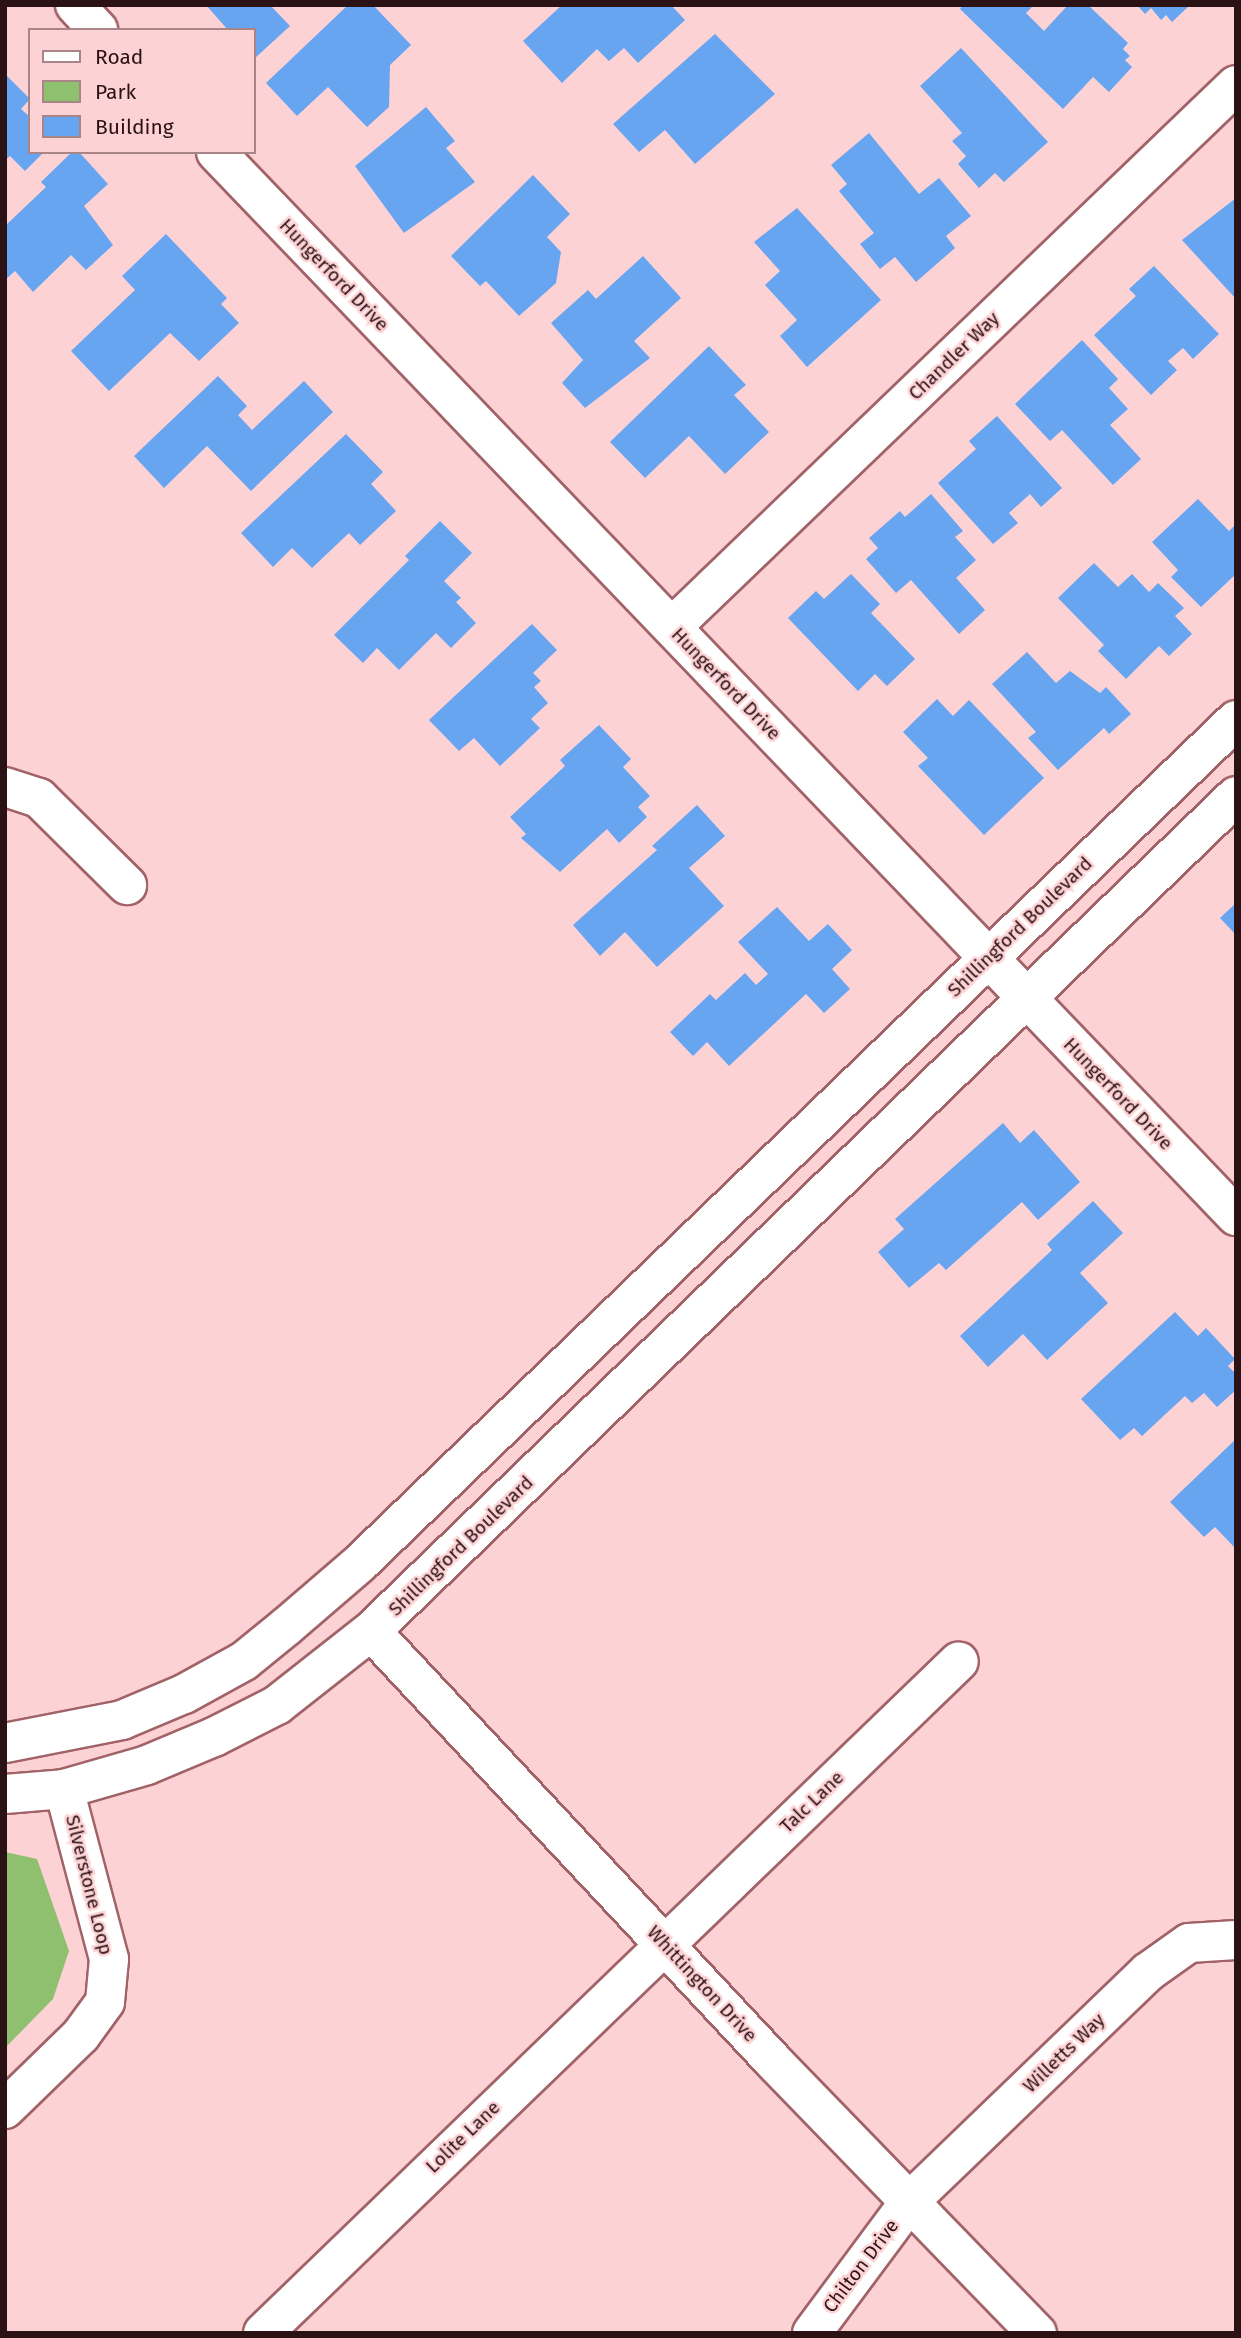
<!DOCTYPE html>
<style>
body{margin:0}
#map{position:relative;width:1241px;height:2338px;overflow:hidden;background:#fdd2d5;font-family:"Fira Sans",sans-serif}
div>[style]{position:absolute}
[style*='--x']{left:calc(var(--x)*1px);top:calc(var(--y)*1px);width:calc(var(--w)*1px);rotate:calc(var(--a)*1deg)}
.green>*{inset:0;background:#8ec06f}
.building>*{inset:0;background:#68a5f1}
.roads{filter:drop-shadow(2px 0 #a16368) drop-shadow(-2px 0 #a16368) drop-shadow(0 2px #a16368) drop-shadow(0 -2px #a16368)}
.minor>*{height:38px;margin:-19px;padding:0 19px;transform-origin:19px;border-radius:19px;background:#fff}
span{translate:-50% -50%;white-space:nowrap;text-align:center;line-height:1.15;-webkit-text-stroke:5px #fdd2d5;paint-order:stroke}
.street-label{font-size:19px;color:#2b1215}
.frame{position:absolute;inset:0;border:7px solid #2b1215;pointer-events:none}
.legend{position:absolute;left:28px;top:28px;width:228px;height:126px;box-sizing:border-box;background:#fdd2d5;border:2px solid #a98588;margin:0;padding:9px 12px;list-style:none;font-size:21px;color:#2b1215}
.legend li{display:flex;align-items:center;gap:14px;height:35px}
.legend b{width:35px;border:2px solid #a98588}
</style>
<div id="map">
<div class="green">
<div style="clip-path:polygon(5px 1852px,37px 1859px,69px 1951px,53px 1999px,5px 2048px)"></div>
</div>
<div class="building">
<div style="clip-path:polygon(206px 5px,270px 5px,290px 26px,254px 59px,254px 30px,228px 30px)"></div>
<div style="clip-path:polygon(348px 5px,373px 5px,411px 45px,390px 65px,389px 107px,367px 127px,328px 87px,297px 116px,266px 83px)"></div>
<div style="clip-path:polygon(562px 5px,671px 5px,685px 20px,638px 63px,624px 48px,609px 61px,597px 49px,562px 83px,523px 41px)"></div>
<div style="clip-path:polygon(963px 5px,1034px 5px,1026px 13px,1044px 31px,1068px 5px,1088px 5px,1128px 43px,1123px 49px,1130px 56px,1125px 60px,1132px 67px,1109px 92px,1093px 77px,1063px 109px,960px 9px)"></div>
<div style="clip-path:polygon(1137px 5px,1190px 5px,1172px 22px,1166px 15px,1161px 20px,1151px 8px,1145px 14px)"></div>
<div style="clip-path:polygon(715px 34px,775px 94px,695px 164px,665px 130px,639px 152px,613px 124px)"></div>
<div style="clip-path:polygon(961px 48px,1048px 142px,1004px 182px,995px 173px,979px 188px,958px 164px,966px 156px,952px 141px,962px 133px,920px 86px)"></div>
<div style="clip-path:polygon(5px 74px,30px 99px,21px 109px,30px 117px,30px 152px,44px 152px,25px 171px,10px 156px,5px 160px)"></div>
<div style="clip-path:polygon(426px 107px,455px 141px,446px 148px,475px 182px,404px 233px,355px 166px)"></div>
<div style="clip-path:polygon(869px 133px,919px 194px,939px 178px,971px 216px,946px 236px,955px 248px,916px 282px,895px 257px,880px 269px,860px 244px,874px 233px,839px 191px,847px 184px,831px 165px)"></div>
<div style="clip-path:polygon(72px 152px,79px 152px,108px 184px,84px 206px,113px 245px,86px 270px,71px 255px,33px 292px,15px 271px,5px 280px,5px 226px,46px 187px,41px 182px)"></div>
<div style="clip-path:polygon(533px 175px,570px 214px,547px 237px,561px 252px,556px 283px,519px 316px,486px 281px,480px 286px,451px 256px)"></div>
<div style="clip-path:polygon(1236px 198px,1236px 299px,1182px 240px)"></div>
<div style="clip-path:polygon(797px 208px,881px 300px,807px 367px,780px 336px,797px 320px,765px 285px,780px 271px,754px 242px)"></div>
<div style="clip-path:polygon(166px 234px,227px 298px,221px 304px,239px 323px,199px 361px,170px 333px,109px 391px,71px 351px,135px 290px,122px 276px)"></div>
<div style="clip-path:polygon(643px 256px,681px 298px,634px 341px,650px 358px,585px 408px,562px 383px,583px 360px,551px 323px,588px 290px,596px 299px)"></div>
<div style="clip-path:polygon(1154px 266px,1219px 334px,1193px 359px,1183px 348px,1168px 361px,1177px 370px,1151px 395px,1094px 335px,1136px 296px,1129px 289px)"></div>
<div style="clip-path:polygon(1082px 340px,1118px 379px,1109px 388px,1128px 409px,1110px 425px,1141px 459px,1113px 485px,1062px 430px,1050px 441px,1015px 404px)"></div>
<div style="clip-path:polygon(709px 346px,746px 385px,734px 395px,769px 432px,725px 474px,689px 436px,645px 478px,610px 442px)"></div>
<div style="clip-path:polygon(218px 376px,247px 406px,238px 415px,252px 430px,304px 381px,333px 412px,251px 491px,207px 446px,164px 488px,134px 456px)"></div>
<div style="clip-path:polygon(997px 416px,1062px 488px,1041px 507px,1030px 494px,1009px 513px,1018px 523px,993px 544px,938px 483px,976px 449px,969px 441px)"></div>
<div style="clip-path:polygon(346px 434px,383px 472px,371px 484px,396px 511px,360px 545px,349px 533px,312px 568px,292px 548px,273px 567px,241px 533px)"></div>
<div style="clip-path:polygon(931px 494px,963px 531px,955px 537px,976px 560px,956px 578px,985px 610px,959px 634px,911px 580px,896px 593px,866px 559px,878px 548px,869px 538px,900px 511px,905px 517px)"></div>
<div style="clip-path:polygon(1198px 499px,1229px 531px,1236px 524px,1236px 574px,1201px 607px,1171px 577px,1178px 570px,1152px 542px)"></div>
<div style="clip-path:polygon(440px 521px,472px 553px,444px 581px,461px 598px,456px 602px,476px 623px,451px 648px,436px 633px,399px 670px,377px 648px,363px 663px,334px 635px,409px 560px,405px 556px)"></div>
<div style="clip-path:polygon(1094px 563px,1118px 587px,1132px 574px,1149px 592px,1158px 583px,1184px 608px,1175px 616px,1192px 634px,1169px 656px,1159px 646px,1126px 679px,1098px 651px,1104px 645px,1058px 598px)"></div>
<div style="clip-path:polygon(851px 574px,880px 604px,871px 613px,915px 659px,887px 686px,875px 674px,858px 691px,788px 618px,816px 591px,824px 599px)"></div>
<div style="clip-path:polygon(532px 624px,557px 650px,533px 673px,541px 681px,534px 687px,548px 703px,531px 719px,540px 728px,500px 766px,474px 738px,459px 751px,429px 720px)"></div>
<div style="clip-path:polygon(1027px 652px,1056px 683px,1070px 671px,1100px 693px,1106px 687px,1131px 714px,1109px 734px,1104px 728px,1058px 770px,1028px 738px,1036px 732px,992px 684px)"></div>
<div style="clip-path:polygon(937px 699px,953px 716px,969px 700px,1044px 778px,984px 835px,918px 766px,928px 758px,903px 732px)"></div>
<div style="clip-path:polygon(599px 725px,631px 759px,623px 767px,650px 796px,638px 807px,647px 817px,619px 843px,607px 829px,560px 872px,521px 838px,526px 834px,510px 817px,565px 766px,560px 760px)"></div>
<div style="clip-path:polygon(697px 805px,725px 836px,689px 868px,724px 906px,657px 967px,625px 932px,600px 956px,573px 925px,657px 850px,652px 846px)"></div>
<div style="clip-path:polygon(1236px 903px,1236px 935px,1220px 918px)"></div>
<div style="clip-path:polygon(777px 907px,809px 941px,828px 924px,852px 950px,832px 969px,850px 989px,824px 1013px,806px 994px,729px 1066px,707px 1042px,693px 1056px,670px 1032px,710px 994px,716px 1000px,745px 973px,756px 985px,768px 974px,738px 942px)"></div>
<div style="clip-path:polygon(1003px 1123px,1020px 1143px,1034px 1130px,1080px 1182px,1038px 1220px,1022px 1202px,946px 1270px,939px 1263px,909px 1288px,878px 1252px,904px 1229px,895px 1219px)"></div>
<div style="clip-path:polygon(1093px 1201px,1123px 1233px,1080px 1273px,1108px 1303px,1047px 1360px,1023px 1334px,988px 1367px,960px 1336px,1052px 1250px,1047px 1244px)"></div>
<div style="clip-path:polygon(1175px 1312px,1198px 1336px,1206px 1328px,1235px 1359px,1228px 1366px,1236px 1374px,1236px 1390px,1217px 1407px,1204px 1393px,1192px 1403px,1185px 1396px,1142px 1436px,1134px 1428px,1120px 1440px,1081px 1399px)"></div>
<div style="clip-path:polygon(1236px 1439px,1236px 1549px,1215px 1527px,1204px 1537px,1170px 1502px)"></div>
</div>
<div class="roads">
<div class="minor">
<div style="--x:75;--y:5;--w:34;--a:47"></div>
<div style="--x:216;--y:152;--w:1474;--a:46.21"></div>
<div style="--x:672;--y:627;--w:782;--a:-43.86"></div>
<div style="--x:5;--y:787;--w:36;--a:18"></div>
<div style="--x:39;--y:798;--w:124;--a:44.7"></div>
<div style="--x:371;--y:1631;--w:590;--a:46.92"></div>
<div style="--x:774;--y:2062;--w:378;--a:45.9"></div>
<div style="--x:5;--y:1743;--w:119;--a:-11.1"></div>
<div style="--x:122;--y:1720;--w:67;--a:-22.8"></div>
<div style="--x:184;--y:1694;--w:68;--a:-28.8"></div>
<div style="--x:244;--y:1661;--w:55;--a:-39.1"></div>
<div style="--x:287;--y:1626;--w:95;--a:-40.7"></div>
<div style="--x:359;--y:1564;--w:1217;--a:-43.9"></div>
<div style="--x:5;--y:1794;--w:59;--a:-4.8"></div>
<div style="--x:64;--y:1789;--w:86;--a:-16.1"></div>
<div style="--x:147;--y:1765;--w:73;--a:-22.7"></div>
<div style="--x:214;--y:1737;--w:71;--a:-26.9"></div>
<div style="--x:277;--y:1705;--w:120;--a:-38.2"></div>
<div style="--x:371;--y:1631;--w:1202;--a:-43.99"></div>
<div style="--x:5;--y:2109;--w:106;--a:-44.2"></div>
<div style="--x:81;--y:2035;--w:41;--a:-54"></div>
<div style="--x:105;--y:2002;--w:43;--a:-84.7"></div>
<div style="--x:109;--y:1959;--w:176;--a:-104.8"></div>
<div style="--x:263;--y:2333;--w:967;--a:-43.99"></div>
<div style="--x:812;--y:2333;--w:164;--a:-53.4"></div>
<div style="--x:910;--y:2201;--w:330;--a:-43.9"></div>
<div style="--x:1148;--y:1972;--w:50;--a:-35.3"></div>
<div style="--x:1189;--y:1943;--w:47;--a:-3.7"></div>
</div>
</div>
<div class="street-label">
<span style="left:334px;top:275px;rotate:46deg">Hungerford Drive</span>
<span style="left:954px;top:356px;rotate:-44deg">Chandler Way</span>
<span style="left:726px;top:684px;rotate:46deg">Hungerford Drive</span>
<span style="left:1020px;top:927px;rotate:-44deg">Shillingford Boulevard</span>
<span style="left:1118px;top:1094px;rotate:46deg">Hungerford Drive</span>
<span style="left:461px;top:1546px;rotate:-44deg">Shillingford Boulevard</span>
<span style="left:812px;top:1802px;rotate:-44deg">Talc Lane</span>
<span style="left:89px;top:1885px;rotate:76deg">Silverstone Loop</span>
<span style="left:702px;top:1984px;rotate:47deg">Whittington Drive</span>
<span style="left:1064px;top:2053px;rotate:-44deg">Willetts Way</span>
<span style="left:463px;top:2137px;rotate:-44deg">Lolite Lane</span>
<span style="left:861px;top:2266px;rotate:-53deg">Chilton Drive</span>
</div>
<div class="frame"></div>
<ul class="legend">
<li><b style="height:9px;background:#fff"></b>Road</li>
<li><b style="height:19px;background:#8ec06f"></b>Park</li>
<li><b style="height:19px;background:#68a5f1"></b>Building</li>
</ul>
</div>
